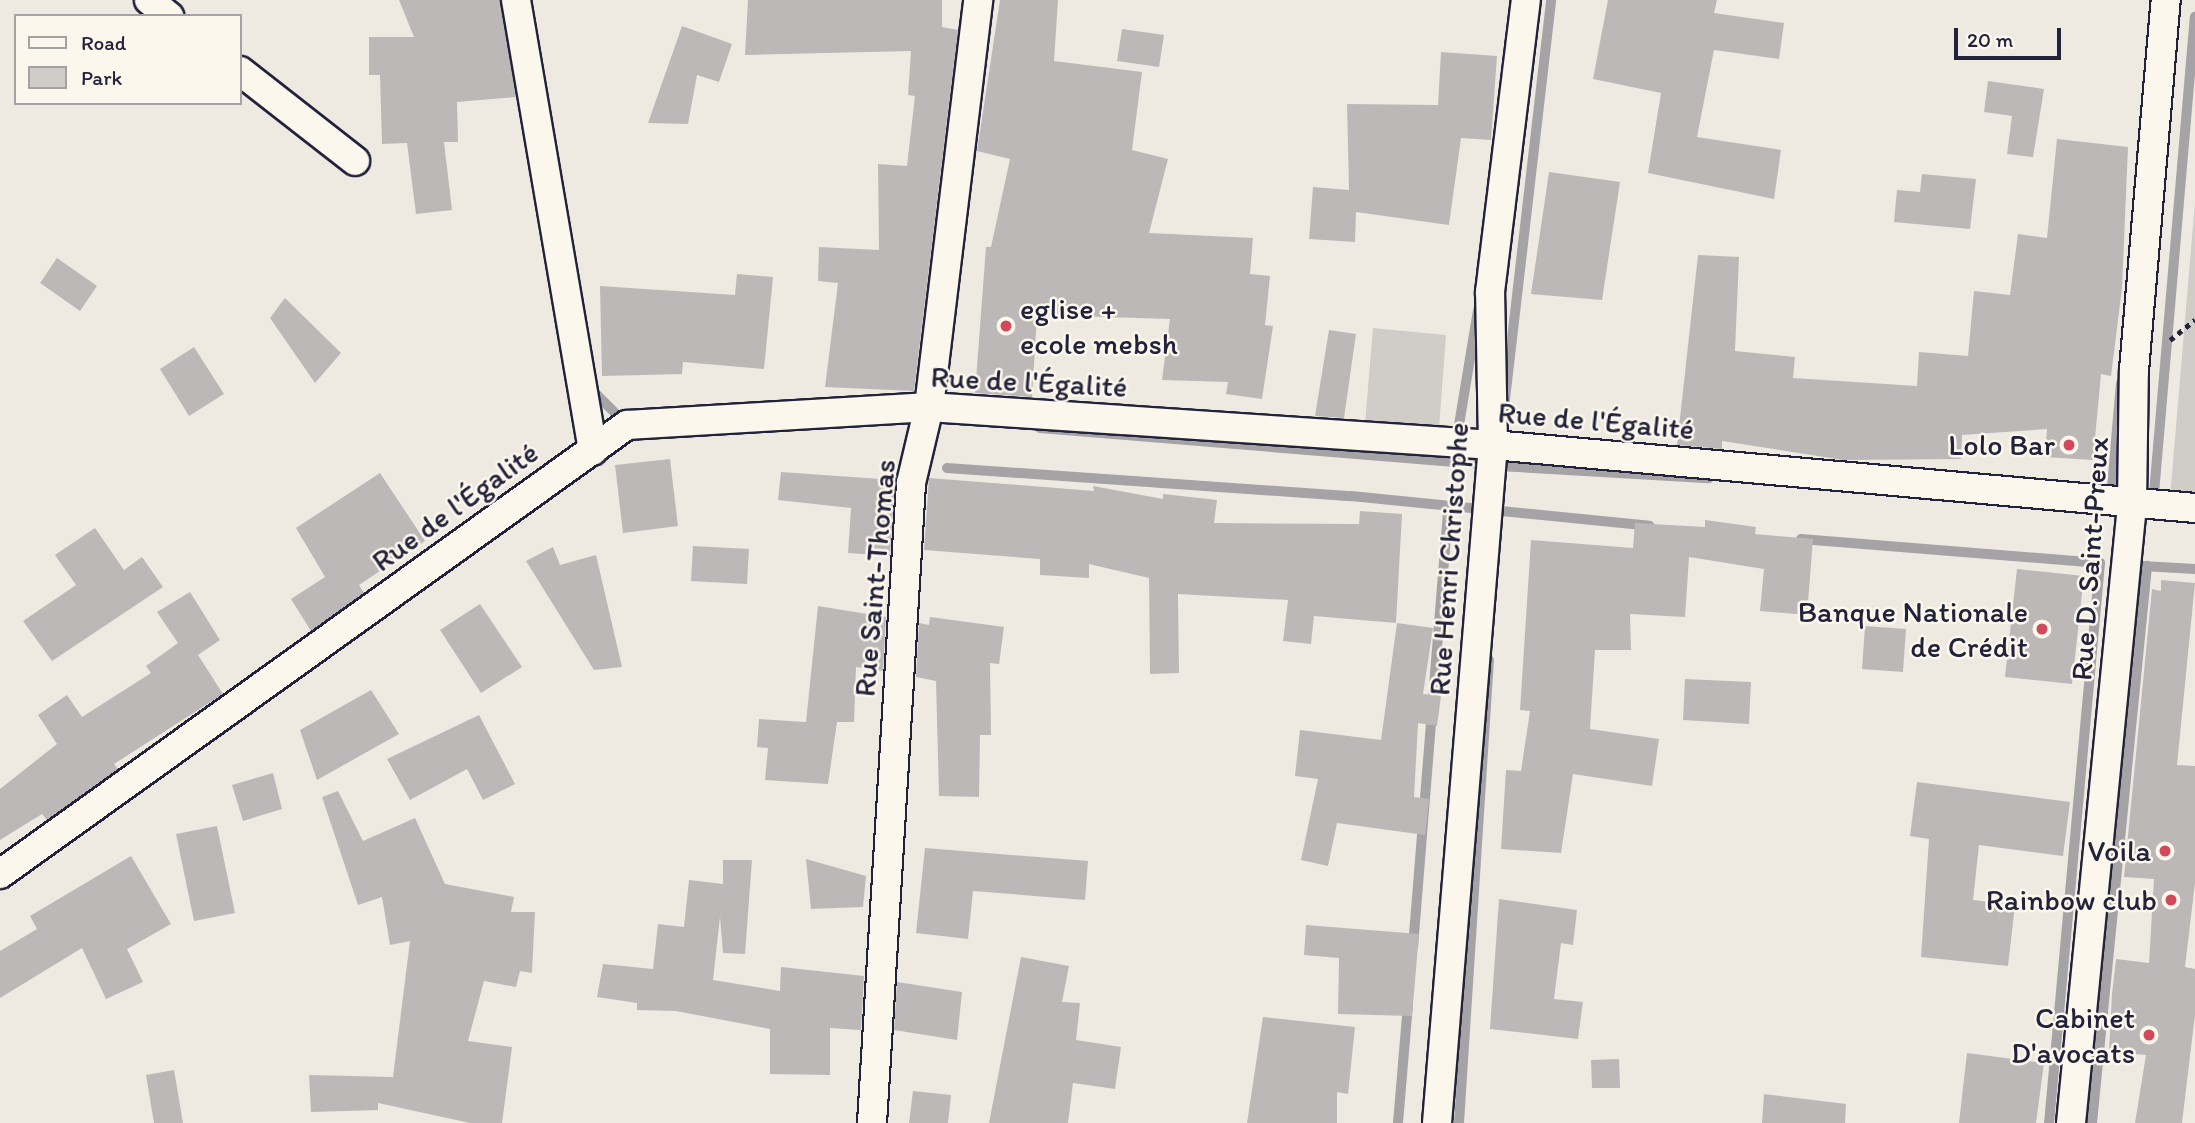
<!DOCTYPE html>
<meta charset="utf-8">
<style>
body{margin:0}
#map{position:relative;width:2195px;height:1123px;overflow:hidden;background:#eeeae2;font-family:Itim,sans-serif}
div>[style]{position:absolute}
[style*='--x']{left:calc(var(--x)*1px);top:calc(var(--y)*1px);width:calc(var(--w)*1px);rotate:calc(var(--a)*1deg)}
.green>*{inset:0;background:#d0cdc9}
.stream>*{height:10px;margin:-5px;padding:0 5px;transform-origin:5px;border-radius:5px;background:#a6a3a7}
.building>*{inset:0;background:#bcb8b8}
.path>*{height:4.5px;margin-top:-2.25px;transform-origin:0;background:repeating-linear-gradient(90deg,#22223b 0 5px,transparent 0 10px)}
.roads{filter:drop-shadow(2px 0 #22223b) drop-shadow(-2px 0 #22223b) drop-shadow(0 2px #22223b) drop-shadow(0 -2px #22223b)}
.street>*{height:28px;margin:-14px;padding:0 14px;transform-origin:14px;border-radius:14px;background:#fbf7ec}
.dots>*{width:19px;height:19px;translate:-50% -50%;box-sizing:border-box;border:4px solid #fbf7ec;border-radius:50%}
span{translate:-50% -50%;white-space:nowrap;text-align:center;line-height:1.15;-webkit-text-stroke:5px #fbf7ec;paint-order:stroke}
.poi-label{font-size:30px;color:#22223b}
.left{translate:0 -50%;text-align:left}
.right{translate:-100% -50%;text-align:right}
.street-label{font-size:30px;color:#22223b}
.legend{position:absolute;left:14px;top:14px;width:228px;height:91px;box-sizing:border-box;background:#fbf7ec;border:2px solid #a4a2a5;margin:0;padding:9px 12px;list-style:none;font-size:21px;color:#22223b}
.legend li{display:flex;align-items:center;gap:14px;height:35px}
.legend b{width:35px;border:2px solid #a4a2a5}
.scale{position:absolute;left:1954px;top:28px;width:107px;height:32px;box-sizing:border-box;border:4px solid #22223b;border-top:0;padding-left:9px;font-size:21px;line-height:24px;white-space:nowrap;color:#22223b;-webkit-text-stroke:5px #fbf7ec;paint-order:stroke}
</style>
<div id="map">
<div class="green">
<div style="clip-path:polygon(2195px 202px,2195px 499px,2170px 497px)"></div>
<div style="clip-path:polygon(1373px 328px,1446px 335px,1438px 442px,1364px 435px)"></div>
</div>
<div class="stream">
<div style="--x:589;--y:387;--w:51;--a:45"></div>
<div style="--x:1504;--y:408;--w:411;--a:-83.4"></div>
<div style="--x:1040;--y:428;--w:453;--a:4.7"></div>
<div style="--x:1456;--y:443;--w:135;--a:-80.6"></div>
<div style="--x:1499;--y:459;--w:7;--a:98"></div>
<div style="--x:1498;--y:466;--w:211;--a:3.3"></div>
<div style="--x:947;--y:468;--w:405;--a:4"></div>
<div style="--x:1351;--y:496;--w:300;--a:5.7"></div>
<div style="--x:2111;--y:499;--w:116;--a:-85.1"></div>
<div style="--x:2153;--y:505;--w:490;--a:-85.1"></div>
<div style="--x:1801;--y:539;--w:300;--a:4.6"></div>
<div style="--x:2100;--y:563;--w:562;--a:95.2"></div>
<div style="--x:2142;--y:566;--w:53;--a:3.2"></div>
<div style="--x:1413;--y:947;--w:438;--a:-85.4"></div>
<div style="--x:1398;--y:1123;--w:118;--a:-85.2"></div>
<div style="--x:1459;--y:1123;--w:464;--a:-86.3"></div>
<div style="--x:2092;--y:1123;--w:560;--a:-84.36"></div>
</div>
<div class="building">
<div style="clip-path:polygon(399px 0,500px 0,516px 97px,457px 102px,458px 142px,444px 142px,452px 210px,416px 214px,407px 143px,382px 144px,380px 75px,369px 75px,369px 37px,414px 37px)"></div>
<div style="clip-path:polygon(748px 0,942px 0,942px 27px,958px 30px,914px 391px,825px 387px,838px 283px,818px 281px,819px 247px,879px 250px,878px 164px,907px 166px,915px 96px,908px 95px,911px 51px,745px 55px)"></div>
<div style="clip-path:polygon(1000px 0,1058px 0,1054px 61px,1142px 72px,1132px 150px,1168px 159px,1149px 233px,1253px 238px,1250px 274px,1270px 276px,1265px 325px,1273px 326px,1262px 399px,1226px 394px,1228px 382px,1162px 380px,1170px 319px,1037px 315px,1032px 397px,975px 393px,986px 247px,991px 247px,1010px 159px,977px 151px)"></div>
<div style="clip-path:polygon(1608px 0,1717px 0,1714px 13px,1784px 23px,1779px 59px,1714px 50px,1697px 137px,1781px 150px,1774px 199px,1648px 173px,1661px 93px,1593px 79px)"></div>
<div style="clip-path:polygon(682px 26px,732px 44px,719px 82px,697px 75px,688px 124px,648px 123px)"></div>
<div style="clip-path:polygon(1122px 29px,1164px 35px,1159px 67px,1117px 61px)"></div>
<div style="clip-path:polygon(1441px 52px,1497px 56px,1491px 140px,1461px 138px,1449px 225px,1356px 212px,1355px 242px,1309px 239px,1313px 187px,1349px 190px,1347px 104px,1438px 105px)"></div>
<div style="clip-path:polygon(1988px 81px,2044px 89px,2033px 157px,2007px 154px,2012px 116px,1984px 112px)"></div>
<div style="clip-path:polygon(2057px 139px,2128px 147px,2122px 288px,2111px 376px,2101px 374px,2093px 460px,2045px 457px,2047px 429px,1962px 435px,1961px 459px,1843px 460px,1722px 441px,1722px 449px,1677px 445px,1698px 255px,1739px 257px,1735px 351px,1795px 357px,1793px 378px,1917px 386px,1919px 352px,1968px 356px,1974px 291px,2010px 295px,2018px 234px,2047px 238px)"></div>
<div style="clip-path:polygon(1549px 172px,1620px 182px,1602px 300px,1531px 294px)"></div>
<div style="clip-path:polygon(1922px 174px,1976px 179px,1970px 229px,1894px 222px,1897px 190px,1920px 192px)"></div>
<div style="clip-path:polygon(57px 258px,97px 286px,80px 311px,40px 283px)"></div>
<div style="clip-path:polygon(737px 274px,773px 277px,764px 369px,683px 362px,682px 374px,602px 376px,600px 286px,735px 295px)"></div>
<div style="clip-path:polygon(285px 298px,341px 353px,315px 383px,270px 318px)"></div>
<div style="clip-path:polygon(1329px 330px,1356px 334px,1344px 418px,1315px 416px)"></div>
<div style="clip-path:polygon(194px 347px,224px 394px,189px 416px,160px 369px)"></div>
<div style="clip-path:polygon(670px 459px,678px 526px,623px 533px,615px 465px)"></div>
<div style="clip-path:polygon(781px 472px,895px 480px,890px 556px,848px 553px,851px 508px,778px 500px)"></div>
<div style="clip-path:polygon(380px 473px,425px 541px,359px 585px,364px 593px,311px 631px,291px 599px,325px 577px,296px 528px)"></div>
<div style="clip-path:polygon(929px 478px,1094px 491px,1093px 486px,1163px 499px,1163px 494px,1217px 500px,1214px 523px,1359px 524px,1360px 511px,1402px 514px,1396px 623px,1314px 616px,1311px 644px,1283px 641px,1288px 600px,1178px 594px,1179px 673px,1150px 674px,1149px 578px,1089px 564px,1089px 578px,1040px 575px,1040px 559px,924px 550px)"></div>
<div style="clip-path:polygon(1705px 520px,1756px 527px,1755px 534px,1813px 539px,1807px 615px,1760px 611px,1764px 569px,1689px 557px,1685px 617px,1630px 614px,1631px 650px,1595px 650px,1590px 729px,1659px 739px,1652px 786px,1573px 774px,1561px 853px,1501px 849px,1506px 770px,1521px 771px,1530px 711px,1520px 710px,1531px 540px,1633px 548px,1635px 523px,1705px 527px)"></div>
<div style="clip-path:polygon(95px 528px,124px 570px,142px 557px,163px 587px,52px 661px,23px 621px,76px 585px,55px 555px)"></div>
<div style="clip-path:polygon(693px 546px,749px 549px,747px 584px,691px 581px)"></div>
<div style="clip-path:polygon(553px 547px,560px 565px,596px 555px,622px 667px,594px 670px,526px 561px)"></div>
<div style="clip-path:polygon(2017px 569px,2084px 576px,2072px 684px,2005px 677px)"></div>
<div style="clip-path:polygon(2161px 580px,2195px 583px,2177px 765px,2195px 766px,2195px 883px,2185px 967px,2195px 969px,2195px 1015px,2182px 1123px,2135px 1123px,2146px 1055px,2109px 1052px,2112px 994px,2116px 959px,2149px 963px,2154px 879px,2124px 877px,2152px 589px,2161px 591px)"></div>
<div style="clip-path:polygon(190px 592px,220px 640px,198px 655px,223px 694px,114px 764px,118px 769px,47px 820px,42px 814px,0 840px,0 789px,57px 744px,38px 715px,67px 695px,82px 717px,151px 673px,146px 666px,178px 643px,157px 612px)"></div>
<div style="clip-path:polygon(480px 604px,522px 667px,481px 693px,440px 630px)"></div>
<div style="clip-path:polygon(818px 606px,886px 617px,883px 671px,856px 667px,854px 722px,837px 722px,828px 784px,765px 780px,768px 748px,757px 747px,759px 719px,806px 722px)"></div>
<div style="clip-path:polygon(930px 617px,1004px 627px,999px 664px,990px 663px,991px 735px,980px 735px,979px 797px,939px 796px,936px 681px,916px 677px,919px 623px,929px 625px)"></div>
<div style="clip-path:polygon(1397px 623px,1433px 628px,1423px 694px,1441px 696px,1437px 726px,1418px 723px,1414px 797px,1429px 799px,1425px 835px,1337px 823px,1328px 866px,1301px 860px,1318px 779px,1295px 776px,1300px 730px,1381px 740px)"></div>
<div style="clip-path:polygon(1865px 626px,1906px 629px,1903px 672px,1862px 669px)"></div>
<div style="clip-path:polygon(1685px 679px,1751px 682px,1749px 724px,1683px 720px)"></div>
<div style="clip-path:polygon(371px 690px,399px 734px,317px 780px,300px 730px)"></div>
<div style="clip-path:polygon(479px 715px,515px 784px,483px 800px,467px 769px,410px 800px,387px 759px)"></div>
<div style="clip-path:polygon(273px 773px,282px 809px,243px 821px,232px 785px)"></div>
<div style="clip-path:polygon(1917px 782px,2070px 802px,2063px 856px,1979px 845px,1973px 900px,2015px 905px,2008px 966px,1921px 957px,1929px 839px,1910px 836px)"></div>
<div style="clip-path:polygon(338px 791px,363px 841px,415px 818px,445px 884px,514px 897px,511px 912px,535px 912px,532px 973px,520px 971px,516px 987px,484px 981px,468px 1041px,512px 1047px,502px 1123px,470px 1123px,378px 1103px,378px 1110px,311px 1112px,309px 1075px,393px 1077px,410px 941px,390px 945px,382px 897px,358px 905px,322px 797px)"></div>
<div style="clip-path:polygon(217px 826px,235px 913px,194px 921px,176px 834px)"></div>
<div style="clip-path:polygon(925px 848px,1088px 861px,1085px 900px,973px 891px,968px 939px,916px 933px)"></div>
<div style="clip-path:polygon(131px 856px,171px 924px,127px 949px,143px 982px,106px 999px,82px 948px,0 998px,0 951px,37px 929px,30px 916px)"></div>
<div style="clip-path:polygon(806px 859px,866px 876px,863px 907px,811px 909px)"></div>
<div style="clip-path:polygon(723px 860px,752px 860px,745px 954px,723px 953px,720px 917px,713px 980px,780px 991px,781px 967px,864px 976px,861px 1030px,830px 1028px,830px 1075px,770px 1074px,770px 1029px,676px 1011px,637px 1010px,637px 1003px,597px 997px,603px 964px,653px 969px,658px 924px,684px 927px,689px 880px,723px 884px)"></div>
<div style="clip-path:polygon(1499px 899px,1577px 910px,1573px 945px,1561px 943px,1554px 999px,1583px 1002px,1578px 1039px,1490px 1029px)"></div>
<div style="clip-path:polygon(1306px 925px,1419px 934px,1412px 1016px,1338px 1014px,1339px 958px,1304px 955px)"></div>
<div style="clip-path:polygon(1021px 957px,1069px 966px,1062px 1002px,1080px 1003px,1076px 1040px,1121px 1047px,1115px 1089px,1073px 1083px,1068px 1123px,989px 1123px)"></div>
<div style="clip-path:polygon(897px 982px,962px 992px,957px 1040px,894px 1030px)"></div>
<div style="clip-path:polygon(1263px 1017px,1355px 1027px,1348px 1094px,1337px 1092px,1337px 1123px,1247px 1123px)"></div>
<div style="clip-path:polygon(1967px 1053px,2044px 1063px,2036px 1123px,1959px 1123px)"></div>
<div style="clip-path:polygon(1619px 1059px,1620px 1088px,1592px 1088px,1591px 1060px)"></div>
<div style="clip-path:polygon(174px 1070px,183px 1123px,154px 1123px,146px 1075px)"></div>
<div style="clip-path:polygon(913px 1091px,951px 1095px,948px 1123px,909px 1123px)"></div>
<div style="clip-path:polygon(1764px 1094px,1846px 1104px,1845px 1123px,1762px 1123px)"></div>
</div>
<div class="path">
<div style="--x:2170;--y:340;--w:32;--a:-39"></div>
</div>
<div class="roads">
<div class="street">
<div style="--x:149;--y:0;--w:26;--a:39"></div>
<div style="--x:516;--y:0;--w:457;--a:80.3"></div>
<div style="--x:240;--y:71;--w:146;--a:38"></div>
<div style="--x:0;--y:874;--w:771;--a:-35.61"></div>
<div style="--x:627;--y:425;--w:303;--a:-3.4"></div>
<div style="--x:929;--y:407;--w:565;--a:3.85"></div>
<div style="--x:1493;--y:445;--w:705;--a:5.13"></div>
<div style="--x:872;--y:1123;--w:641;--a:-86.51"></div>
<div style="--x:911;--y:483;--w:78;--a:-76.7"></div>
<div style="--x:929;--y:407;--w:410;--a:-83.1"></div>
<div style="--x:1437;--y:1123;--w:680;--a:-85.28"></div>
<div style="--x:1493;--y:445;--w:153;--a:-91.1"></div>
<div style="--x:1490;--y:292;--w:294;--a:-83"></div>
<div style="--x:2071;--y:1123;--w:621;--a:-84.36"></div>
<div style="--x:2132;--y:505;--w:135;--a:-89.2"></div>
<div style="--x:2134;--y:370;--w:371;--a:-85.1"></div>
</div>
</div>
<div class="dots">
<div style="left:1006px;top:326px;background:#d1495b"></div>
<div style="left:2069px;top:445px;background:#d1495b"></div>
<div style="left:2042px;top:629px;background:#d1495b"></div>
<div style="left:2165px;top:851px;background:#d1495b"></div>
<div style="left:2171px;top:900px;background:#d1495b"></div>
<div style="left:2149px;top:1035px;background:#d1495b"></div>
</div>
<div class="poi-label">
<span class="left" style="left:1020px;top:326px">eglise +<br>ecole mebsh</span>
<span class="right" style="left:2055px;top:445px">Lolo Bar</span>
<span class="right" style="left:2028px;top:629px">Banque Nationale<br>de Crédit</span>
<span class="right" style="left:2151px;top:851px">Voila</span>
<span class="right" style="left:2157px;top:900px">Rainbow club</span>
<span class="right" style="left:2135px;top:1035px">Cabinet<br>D'avocats</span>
</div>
<div class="street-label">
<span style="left:1029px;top:382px;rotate:3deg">Rue de l'Égalité</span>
<span style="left:1596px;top:421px;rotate:5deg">Rue de l'Égalité</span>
<span style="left:455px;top:507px;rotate:-36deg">Rue de l'Égalité</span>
<span style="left:1449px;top:559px;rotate:-86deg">Rue Henri Christophe</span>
<span style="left:2090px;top:559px;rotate:-86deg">Rue D. Saint-Preux</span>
<span style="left:875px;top:578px;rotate:-85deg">Rue Saint-Thomas</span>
</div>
<ul class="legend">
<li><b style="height:9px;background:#fbf7ec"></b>Road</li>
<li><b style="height:19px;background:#d0cdc9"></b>Park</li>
</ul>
<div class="scale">20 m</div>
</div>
